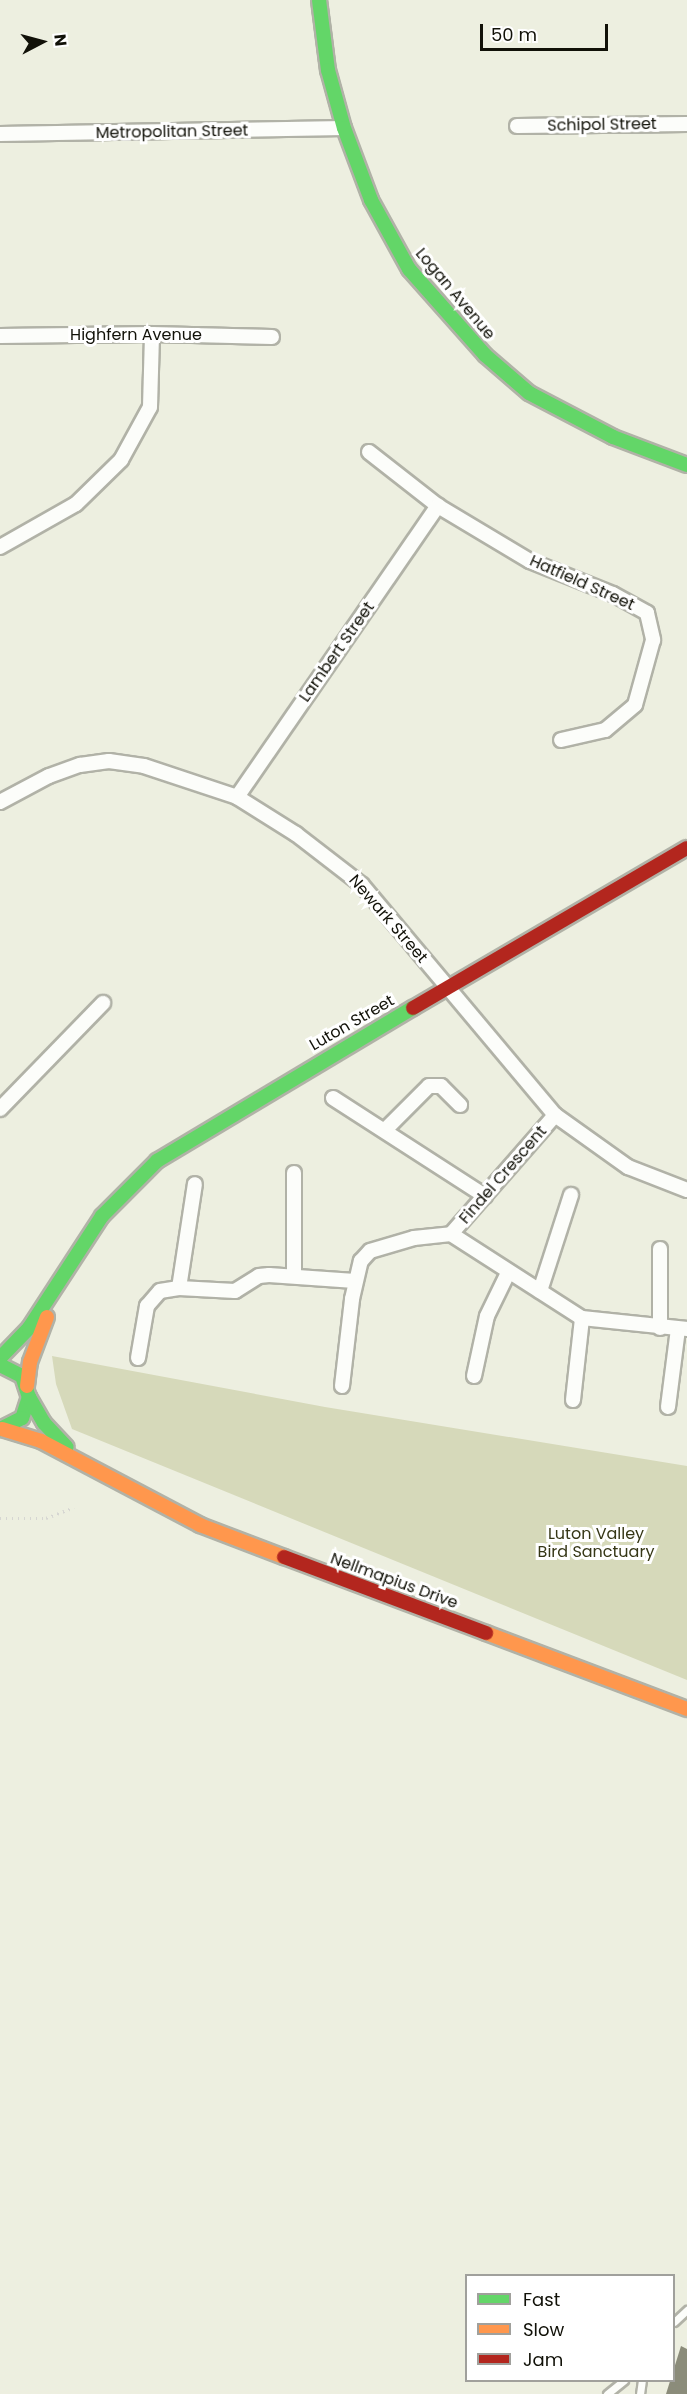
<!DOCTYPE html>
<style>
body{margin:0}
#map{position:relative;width:687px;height:2394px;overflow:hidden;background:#edefe0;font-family:Poppins,sans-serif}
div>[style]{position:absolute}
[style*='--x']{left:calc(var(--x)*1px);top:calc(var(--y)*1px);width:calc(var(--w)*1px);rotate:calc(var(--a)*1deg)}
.green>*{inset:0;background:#d6d9ba}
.building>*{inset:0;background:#8b8c7a}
.path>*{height:3px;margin-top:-1.5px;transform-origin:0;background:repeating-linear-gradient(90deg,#d6d6d2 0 1.5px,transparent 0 6px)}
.roads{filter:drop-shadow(2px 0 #b1b2a7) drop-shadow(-2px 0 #b1b2a7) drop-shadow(0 2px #b1b2a7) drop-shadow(0 -2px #b1b2a7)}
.lane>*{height:7px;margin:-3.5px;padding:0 3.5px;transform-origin:3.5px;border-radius:3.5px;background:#fcfdfa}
.street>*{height:14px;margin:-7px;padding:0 7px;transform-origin:7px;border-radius:7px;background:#fcfdfa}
.fast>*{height:14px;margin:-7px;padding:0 7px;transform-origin:7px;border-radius:7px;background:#63d668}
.slow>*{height:14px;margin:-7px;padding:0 7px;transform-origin:7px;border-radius:7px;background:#ff974d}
.jam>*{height:14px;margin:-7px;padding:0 7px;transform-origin:7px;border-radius:7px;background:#b3261e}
span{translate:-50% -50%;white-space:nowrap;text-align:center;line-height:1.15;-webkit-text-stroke:6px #fff;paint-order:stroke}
.street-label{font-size:16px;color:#111108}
.park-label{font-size:16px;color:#363716}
.legend{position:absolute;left:465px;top:2274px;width:210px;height:108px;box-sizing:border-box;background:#fff;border:2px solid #a0a09c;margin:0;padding:8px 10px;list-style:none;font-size:18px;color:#111108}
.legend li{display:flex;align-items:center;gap:12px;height:30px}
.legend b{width:30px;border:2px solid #a0a09c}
.north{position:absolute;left:12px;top:12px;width:60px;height:60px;-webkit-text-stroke:4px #fff;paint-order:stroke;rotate:84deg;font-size:16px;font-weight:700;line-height:24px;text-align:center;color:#111108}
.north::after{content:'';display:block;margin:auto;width:21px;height:27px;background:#111108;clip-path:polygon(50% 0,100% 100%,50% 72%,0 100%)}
.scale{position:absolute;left:480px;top:24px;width:128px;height:27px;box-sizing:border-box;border:3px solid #111108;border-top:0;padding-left:8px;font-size:18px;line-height:21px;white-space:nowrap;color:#111108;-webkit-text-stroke:4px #fff;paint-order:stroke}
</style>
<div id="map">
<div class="green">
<div style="clip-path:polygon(52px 1356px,325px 1407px,687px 1466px,687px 1680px,72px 1429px,56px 1384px)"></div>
</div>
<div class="building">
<div style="clip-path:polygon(681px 2346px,687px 2349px,687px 2394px,666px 2394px)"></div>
</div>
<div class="path">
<div style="--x:0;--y:1518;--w:46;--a:0"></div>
<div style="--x:46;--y:1518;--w:30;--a:-21"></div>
</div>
<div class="roads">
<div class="lane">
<div style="--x:674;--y:2322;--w:18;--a:-43"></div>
<div style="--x:607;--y:2394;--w:22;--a:-39"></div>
<div style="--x:640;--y:2394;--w:14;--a:-82"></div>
</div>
<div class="street">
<div style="--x:517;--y:126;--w:170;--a:-0.7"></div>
<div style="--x:0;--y:134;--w:344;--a:-1"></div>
<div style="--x:0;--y:336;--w:152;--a:-0.8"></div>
<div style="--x:152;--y:334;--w:120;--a:1.4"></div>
<div style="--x:369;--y:452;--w:88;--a:38"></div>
<div style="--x:438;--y:506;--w:107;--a:30.9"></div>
<div style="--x:530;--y:561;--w:89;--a:21.7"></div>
<div style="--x:613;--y:594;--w:39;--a:29"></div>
<div style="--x:647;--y:613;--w:28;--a:77"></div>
<div style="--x:653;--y:640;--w:67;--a:105.5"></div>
<div style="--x:635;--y:705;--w:39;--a:140"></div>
<div style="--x:605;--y:730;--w:45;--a:167.2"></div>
<div style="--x:0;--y:547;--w:87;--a:-29.5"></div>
<div style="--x:76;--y:504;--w:63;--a:-44.4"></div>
<div style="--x:121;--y:460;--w:60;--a:-61.3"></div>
<div style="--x:150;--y:407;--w:73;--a:-88.4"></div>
<div style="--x:237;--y:797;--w:354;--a:-55.4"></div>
<div style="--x:0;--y:802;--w:55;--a:-28"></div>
<div style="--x:49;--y:776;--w:33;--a:-20"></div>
<div style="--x:80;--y:765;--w:29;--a:-8"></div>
<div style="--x:109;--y:761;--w:35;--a:8"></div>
<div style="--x:144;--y:766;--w:98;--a:18.4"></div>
<div style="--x:237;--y:797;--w:70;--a:32.1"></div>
<div style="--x:296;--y:834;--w:83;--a:37.7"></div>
<div style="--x:362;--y:885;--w:300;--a:50"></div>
<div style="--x:555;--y:1115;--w:90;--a:35.5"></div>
<div style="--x:628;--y:1167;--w:63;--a:21.3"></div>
<div style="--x:333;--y:1098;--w:181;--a:32.8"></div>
<div style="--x:0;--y:1109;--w:148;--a:-45.8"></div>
<div style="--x:385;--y:1130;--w:62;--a:-45"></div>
<div style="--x:429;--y:1086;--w:12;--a:0"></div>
<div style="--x:441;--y:1086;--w:27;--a:45"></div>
<div style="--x:451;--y:1234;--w:158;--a:-48.8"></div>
<div style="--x:294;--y:1275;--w:102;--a:-90"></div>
<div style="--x:179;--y:1288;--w:105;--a:-81.3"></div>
<div style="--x:540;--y:1291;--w:101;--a:-72.1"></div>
<div style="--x:660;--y:1328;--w:79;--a:-90"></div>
<div style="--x:138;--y:1358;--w:53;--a:-80.2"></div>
<div style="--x:147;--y:1306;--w:20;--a:-49"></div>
<div style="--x:160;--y:1291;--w:19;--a:-9"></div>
<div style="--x:179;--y:1288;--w:56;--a:3.1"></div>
<div style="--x:235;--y:1291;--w:28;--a:-32"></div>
<div style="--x:259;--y:1276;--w:10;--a:-6"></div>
<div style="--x:269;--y:1275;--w:86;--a:4"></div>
<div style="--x:474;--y:1376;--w:61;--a:-77.8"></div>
<div style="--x:487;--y:1316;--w:48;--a:-64"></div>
<div style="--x:342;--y:1386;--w:88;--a:-83.4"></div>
<div style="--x:352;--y:1299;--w:39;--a:-77"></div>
<div style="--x:361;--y:1261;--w:13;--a:-48"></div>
<div style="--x:370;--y:1251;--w:46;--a:-16.5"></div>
<div style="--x:414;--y:1238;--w:37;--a:-6"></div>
<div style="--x:451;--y:1234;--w:156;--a:32.7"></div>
<div style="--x:582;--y:1318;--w:106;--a:6"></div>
<div style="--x:573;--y:1400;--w:82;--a:-83.7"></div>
<div style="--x:668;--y:1407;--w:79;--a:-82.7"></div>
</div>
<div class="fast">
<div style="--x:319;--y:0;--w:71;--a:82.7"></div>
<div style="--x:328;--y:70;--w:60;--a:74.6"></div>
<div style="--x:344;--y:128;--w:77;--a:69.4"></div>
<div style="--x:371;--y:200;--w:79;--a:61.2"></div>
<div style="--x:409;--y:269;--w:115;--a:48.5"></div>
<div style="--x:485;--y:355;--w:58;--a:40.8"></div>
<div style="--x:529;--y:393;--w:95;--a:27.6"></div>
<div style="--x:613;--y:437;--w:79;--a:20.7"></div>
<div style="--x:0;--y:1358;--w:42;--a:-46"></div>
<div style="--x:29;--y:1328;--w:134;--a:-56.9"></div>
<div style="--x:102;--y:1216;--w:78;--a:-45"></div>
<div style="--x:157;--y:1161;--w:298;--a:-30.9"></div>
<div style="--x:0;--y:1365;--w:25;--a:27"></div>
<div style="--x:22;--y:1376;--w:22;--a:72"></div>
<div style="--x:29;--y:1397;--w:22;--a:108"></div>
<div style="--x:22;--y:1418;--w:25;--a:153"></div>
<div style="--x:29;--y:1397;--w:30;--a:60"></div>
<div style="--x:44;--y:1423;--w:33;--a:47"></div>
</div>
<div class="slow">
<div style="--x:27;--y:1386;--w:24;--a:-83"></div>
<div style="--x:30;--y:1362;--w:48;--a:-69.3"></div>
<div style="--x:2;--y:1429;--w:41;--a:17.1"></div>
<div style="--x:41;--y:1441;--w:180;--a:27.8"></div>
<div style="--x:200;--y:1525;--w:90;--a:20.9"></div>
<div style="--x:486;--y:1633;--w:215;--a:20.7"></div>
</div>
<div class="jam">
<div style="--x:413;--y:1008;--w:317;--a:-30.3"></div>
<div style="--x:284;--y:1557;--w:216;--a:20.6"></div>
</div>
</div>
<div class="street-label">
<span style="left:602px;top:125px;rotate:-1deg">Schipol Street</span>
<span style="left:172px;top:132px;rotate:-1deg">Metropolitan Street</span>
<span style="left:455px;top:294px;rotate:50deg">Logan Avenue</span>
<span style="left:136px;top:335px">Highfern Avenue</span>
<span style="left:582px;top:583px;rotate:24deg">Hatfield Street</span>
<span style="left:337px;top:652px;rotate:-55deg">Lambert Street</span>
<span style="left:388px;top:919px;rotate:49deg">Newark Street</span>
<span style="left:352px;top:1023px;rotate:-30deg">Luton Street</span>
<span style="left:503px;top:1175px;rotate:-49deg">Findel Crescent</span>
<span style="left:394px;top:1581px;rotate:20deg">Nellmapius Drive</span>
</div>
<div class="park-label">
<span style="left:596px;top:1543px">Luton Valley<br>Bird Sanctuary</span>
</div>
<ul class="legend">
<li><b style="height:8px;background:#63d668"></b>Fast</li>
<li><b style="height:8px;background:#ff974d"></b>Slow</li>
<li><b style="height:8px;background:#b3261e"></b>Jam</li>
</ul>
<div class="north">N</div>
<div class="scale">50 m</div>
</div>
